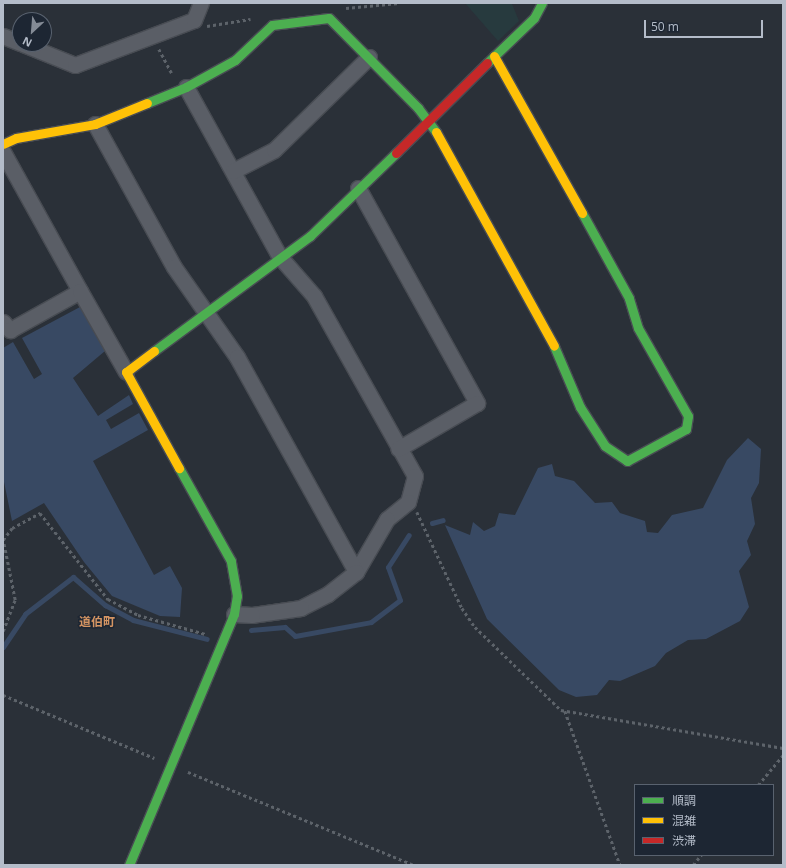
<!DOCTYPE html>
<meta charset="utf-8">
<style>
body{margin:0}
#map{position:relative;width:786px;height:868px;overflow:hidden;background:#2a3038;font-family:"Open Sans","Noto Sans JP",sans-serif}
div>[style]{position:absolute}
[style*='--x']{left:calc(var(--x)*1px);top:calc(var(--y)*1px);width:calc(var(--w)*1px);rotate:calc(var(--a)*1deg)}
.green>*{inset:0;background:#273a3e}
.water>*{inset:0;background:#384963}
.stream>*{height:5px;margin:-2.5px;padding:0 2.5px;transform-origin:2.5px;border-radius:2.5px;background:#384963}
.path>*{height:2.5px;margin-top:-1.25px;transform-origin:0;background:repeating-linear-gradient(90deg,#5d636a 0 3px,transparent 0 6px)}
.roads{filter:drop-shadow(1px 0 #484c53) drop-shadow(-1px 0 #484c53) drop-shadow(0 1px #484c53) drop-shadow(0 -1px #484c53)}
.street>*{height:15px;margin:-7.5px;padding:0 7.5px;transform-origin:7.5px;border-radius:7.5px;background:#5a5e66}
.fast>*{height:9px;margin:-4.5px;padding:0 4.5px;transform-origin:4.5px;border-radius:4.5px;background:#4caf50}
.slow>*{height:9px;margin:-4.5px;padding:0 4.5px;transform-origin:4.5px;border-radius:4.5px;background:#ffc107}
.jam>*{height:9px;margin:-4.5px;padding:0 4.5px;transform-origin:4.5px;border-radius:4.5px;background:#c62828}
span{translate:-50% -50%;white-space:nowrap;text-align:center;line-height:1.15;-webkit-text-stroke:3px #1d2633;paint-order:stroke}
.quarter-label{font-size:12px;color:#d59563;font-weight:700}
.frame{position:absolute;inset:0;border:4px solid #b4bcc9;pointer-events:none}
.legend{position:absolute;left:634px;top:784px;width:140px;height:72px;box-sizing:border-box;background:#1d2633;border:1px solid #59626f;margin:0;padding:5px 7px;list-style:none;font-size:12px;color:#b4bcc9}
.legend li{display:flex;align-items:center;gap:8px;height:20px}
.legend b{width:20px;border:1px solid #59626f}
.north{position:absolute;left:12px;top:12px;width:40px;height:40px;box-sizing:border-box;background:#1d2633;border:1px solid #59626f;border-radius:50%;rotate:206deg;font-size:11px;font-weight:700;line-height:16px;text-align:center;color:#b4bcc9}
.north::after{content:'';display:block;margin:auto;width:14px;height:18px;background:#848b96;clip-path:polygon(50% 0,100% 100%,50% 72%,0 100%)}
.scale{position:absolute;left:644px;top:20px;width:119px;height:18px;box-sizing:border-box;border:2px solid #b4bcc9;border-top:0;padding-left:5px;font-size:12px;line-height:14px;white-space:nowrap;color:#b4bcc9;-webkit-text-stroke:3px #1d2633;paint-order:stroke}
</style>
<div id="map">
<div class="green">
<div style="clip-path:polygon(465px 3px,512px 4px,519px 21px,498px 41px)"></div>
</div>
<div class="water">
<div style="clip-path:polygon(80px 307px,105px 351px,73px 378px,98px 416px,129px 395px,133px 404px,106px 420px,111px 429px,139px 413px,148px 430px,93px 461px,154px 575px,170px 566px,182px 588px,180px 617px,160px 616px,112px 596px,84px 562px,44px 503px,12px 521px,3px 477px,3px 348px,13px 342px,34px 379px,42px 374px,22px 338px)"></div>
<div style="clip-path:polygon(748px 438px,761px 449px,759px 483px,751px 498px,755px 524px,747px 541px,751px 555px,739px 571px,749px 607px,740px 621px,706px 639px,688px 640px,666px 653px,655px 666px,620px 681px,609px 680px,597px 695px,576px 697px,559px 690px,487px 619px,445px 525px,470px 535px,473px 522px,484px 531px,495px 526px,499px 513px,515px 515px,538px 468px,552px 464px,555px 476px,574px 481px,595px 503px,612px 502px,620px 513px,645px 521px,647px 532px,658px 533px,672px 515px,703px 508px,727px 460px)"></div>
</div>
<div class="stream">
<div style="--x:432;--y:523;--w:11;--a:-15"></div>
<div style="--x:251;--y:630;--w:34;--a:-5"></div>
<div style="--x:285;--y:627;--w:13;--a:42"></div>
<div style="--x:295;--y:636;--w:77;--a:-10.4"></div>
<div style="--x:371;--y:622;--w:36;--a:-37"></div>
<div style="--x:400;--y:600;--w:35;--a:-110"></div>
<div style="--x:388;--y:567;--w:38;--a:-57"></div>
<div style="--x:3;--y:647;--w:40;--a:-56"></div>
<div style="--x:25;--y:614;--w:61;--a:-37.6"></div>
<div style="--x:73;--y:577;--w:43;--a:41.2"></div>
<div style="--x:105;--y:605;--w:32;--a:28"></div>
<div style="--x:133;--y:620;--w:76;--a:14.4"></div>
</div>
<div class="path">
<div style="--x:346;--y:8;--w:53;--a:-5.4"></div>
<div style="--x:207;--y:26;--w:44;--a:-9.2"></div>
<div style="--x:159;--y:49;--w:27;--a:62"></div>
<div style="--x:417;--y:512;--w:106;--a:64.9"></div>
<div style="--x:462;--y:608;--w:23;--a:56"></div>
<div style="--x:475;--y:627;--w:120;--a:44"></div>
<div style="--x:561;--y:710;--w:225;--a:9.7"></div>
<div style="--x:3;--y:631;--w:33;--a:-69"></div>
<div style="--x:15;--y:600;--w:61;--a:-101.3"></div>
<div style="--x:3;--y:540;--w:15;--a:-53"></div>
<div style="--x:12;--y:528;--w:32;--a:-28"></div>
<div style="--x:40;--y:513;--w:110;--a:51.7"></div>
<div style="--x:108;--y:599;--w:34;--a:28"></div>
<div style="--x:138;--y:615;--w:70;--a:15.8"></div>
<div style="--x:3;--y:695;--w:164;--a:22.6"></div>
<div style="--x:565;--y:711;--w:164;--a:70.3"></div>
<div style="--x:188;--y:772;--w:244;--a:22.4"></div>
<div style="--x:758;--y:785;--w:39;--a:-50"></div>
<div style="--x:693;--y:865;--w:13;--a:-51"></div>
</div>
<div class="roads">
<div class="street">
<div style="--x:3;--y:36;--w:18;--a:22"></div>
<div style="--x:23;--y:44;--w:56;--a:22"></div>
<div style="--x:75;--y:65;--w:127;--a:-20.7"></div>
<div style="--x:194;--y:20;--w:18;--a:-68"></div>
<div style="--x:186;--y:87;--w:194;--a:61.1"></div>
<div style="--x:280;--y:257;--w:52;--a:48.9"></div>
<div style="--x:314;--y:296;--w:206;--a:60.7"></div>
<div style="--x:415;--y:476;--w:27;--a:105"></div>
<div style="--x:408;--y:502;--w:27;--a:141"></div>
<div style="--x:387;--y:519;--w:61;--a:120.3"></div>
<div style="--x:95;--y:124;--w:163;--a:61.1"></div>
<div style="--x:174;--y:267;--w:110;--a:55"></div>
<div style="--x:237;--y:357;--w:246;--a:61"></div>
<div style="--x:356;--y:572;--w:36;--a:142"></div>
<div style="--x:328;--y:594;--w:30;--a:153"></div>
<div style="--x:301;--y:608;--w:49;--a:171.9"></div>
<div style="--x:252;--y:615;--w:18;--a:-177"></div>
<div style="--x:3;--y:152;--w:159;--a:61"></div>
<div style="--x:233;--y:171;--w:46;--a:-27.1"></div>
<div style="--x:274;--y:150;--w:133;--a:-44.4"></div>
<div style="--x:358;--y:188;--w:246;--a:61"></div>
<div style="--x:477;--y:403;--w:91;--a:149.8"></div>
<div style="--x:3;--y:322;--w:11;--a:49"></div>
<div style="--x:10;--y:330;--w:80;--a:-29.1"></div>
<div style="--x:80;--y:291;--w:93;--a:60.4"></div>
</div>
<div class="fast">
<div style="--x:487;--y:63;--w:65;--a:-43.8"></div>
<div style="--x:534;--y:18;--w:17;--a:-62"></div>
<div style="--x:147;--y:103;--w:42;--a:-22.3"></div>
<div style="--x:186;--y:87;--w:56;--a:-28.9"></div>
<div style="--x:235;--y:60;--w:51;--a:-43.4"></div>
<div style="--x:272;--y:25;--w:57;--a:-7"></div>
<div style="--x:329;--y:18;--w:127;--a:45.3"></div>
<div style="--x:418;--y:108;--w:30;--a:53"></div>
<div style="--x:554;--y:346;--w:66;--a:66.9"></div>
<div style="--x:580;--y:407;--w:46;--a:57.3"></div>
<div style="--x:605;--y:446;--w:27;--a:34"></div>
<div style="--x:627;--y:461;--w:67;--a:-28.5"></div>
<div style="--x:686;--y:429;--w:13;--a:-81"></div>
<div style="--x:688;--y:416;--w:101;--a:-119.6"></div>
<div style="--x:638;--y:328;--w:31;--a:-107"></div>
<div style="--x:629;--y:298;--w:97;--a:-118.9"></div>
<div style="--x:154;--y:351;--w:194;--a:-36.4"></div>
<div style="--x:310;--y:236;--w:120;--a:-44"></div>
<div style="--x:129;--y:865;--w:272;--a:-67.3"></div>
<div style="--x:234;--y:614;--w:18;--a:-81"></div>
<div style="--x:237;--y:596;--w:36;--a:-100"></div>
<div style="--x:231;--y:561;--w:107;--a:-119.2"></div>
</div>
<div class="slow">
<div style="--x:494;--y:56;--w:180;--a:60.7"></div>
<div style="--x:436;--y:132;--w:244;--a:61.1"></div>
<div style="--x:3;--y:144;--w:14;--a:-25"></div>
<div style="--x:16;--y:138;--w:80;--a:-10"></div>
<div style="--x:95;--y:124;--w:56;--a:-22"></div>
<div style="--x:154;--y:351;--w:35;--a:143"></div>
<div style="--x:126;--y:372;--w:110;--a:61.1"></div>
</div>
<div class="jam">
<div style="--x:396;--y:153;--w:128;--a:-44.7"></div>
</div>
</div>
<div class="quarter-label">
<span style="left:97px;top:622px">道伯町</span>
</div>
<div class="frame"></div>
<ul class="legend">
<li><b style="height:5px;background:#4caf50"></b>順調</li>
<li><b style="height:5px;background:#ffc107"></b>混雑</li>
<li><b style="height:5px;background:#c62828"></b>渋滞</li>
</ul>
<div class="north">N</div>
<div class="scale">50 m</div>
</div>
